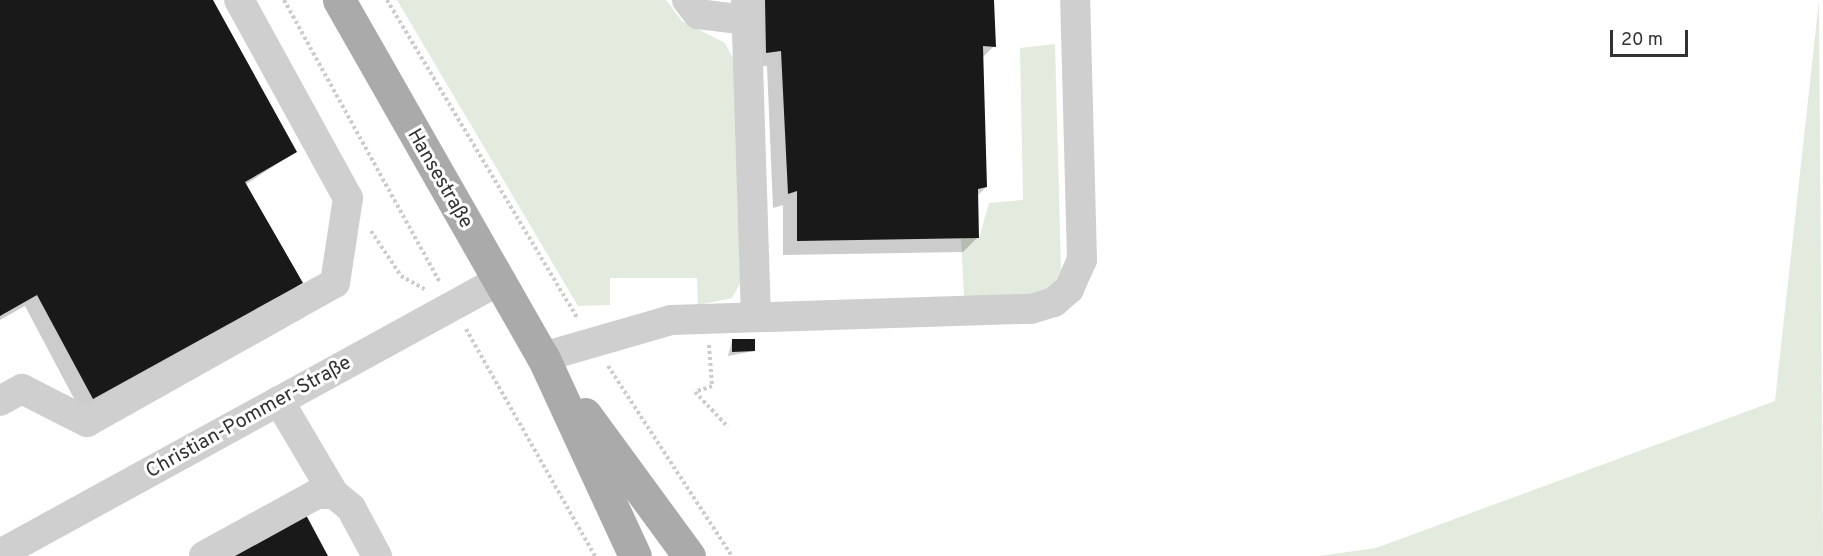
<!DOCTYPE html>
<meta charset="utf-8">
<style>
body{margin:0}
#map{position:relative;width:1823px;height:556px;overflow:hidden;background:#fff;font-family:Overpass,sans-serif}
div>[style]{position:absolute}
[style*='--x']{left:calc(var(--x)*1px);top:calc(var(--y)*1px);width:calc(var(--w)*1px);rotate:calc(var(--a)*1deg)}
.green>*{inset:0;background:#e3ebde}
.shadow>*{inset:0;background:#0003}
.building>*{inset:0;background:#191919}
.path>*{height:4px;margin-top:-2px;transform-origin:0;background:repeating-linear-gradient(90deg,#ccc 0 3px,transparent 0 6px)}
.minor>*{height:30px;margin:-15px;padding:0 15px;transform-origin:15px;border-radius:15px;background:#cfcfcf}
.major>*{height:33px;margin:-16.5px;padding:0 16.5px;transform-origin:16.5px;border-radius:16.5px;background:#aaa}
span{translate:-50% -50%;white-space:nowrap;text-align:center;line-height:1.15;-webkit-text-stroke:6px #fff;paint-order:stroke}
.street-label{font-size:20px;color:#323232}
.scale{position:absolute;left:1610px;top:30px;width:78px;height:27px;box-sizing:border-box;border:3px solid #323232;border-top:0;padding-left:8px;font-size:18px;line-height:21px;white-space:nowrap;color:#323232;-webkit-text-stroke:4px #fff;paint-order:stroke}
</style>
<div id="map">
<div class="green">
<div style="clip-path:polygon(397px 0,666px 0,682px 21px,725px 43px,736px 64px,742px 280px,732px 298px,698px 305px,697px 278px,610px 278px,610px 305px,578px 306px)"></div>
<div style="clip-path:polygon(1819px 0,1823px 556px,1319px 556px,1376px 548px,1775px 401px)"></div>
<div style="clip-path:polygon(1055px 44px,1061px 270px,1054px 284px,1038px 295px,964px 297px,961px 238px,979px 238px,989px 203px,1023px 200px,1020px 48px)"></div>
</div>
<div class="shadow">
<div style="clip-path:polygon(0 0,211px 0,295px 152px,245px 185px,301px 283px,289px 295px,80px 410px,25px 306px,0 320px)"></div>
<div style="clip-path:polygon(751px 0,993px 0,994px 46px,982px 58px,986px 187px,977px 196px,978px 237px,963px 252px,783px 255px,783px 205px,773px 208px,767px 66px,752px 67px)"></div>
<div style="clip-path:polygon(732px 341px,754px 351px,728px 356px)"></div>
</div>
<div class="building">
<div style="clip-path:polygon(0 0,213px 0,297px 152px,245px 182px,303px 283px,93px 399px,37px 295px,0 316px)"></div>
<div style="clip-path:polygon(765px 0,994px 0,996px 47px,983px 46px,987px 187px,978px 189px,979px 238px,797px 241px,797px 191px,788px 194px,781px 51px,766px 53px)"></div>
<div style="clip-path:polygon(732px 339px,755px 339px,755px 351px,732px 352px)"></div>
<div style="clip-path:polygon(305px 513px,328px 556px,229px 556px)"></div>
</div>
<div class="path">
<div style="--x:284;--y:0;--w:323;--a:61.1"></div>
<div style="--x:387;--y:0;--w:372;--a:59.1"></div>
<div style="--x:371;--y:231;--w:54;--a:56.3"></div>
<div style="--x:401;--y:276;--w:29;--a:29"></div>
<div style="--x:466;--y:329;--w:261;--a:60.4"></div>
<div style="--x:709;--y:345;--w:41;--a:85.8"></div>
<div style="--x:712;--y:386;--w:18;--a:161"></div>
<div style="--x:695;--y:392;--w:48;--a:46.7"></div>
<div style="--x:608;--y:366;--w:227;--a:56.9"></div>
</div>
<div class="minor">
<div style="--x:687;--y:0;--w:18;--a:52"></div>
<div style="--x:698;--y:14;--w:48;--a:7.1"></div>
<div style="--x:746;--y:0;--w:315;--a:88.2"></div>
<div style="--x:543;--y:357;--w:133;--a:-16.1"></div>
<div style="--x:671;--y:320;--w:360;--a:-1.8"></div>
<div style="--x:1031;--y:309;--w:24;--a:-17"></div>
<div style="--x:1054;--y:302;--w:20;--a:-41"></div>
<div style="--x:1069;--y:289;--w:32;--a:-66"></div>
<div style="--x:1082;--y:260;--w:260;--a:-91.5"></div>
<div style="--x:0;--y:401;--w:25;--a:-29"></div>
<div style="--x:22;--y:389;--w:73;--a:26.9"></div>
<div style="--x:87;--y:422;--w:284;--a:-29.3"></div>
<div style="--x:335;--y:283;--w:86;--a:-81.3"></div>
<div style="--x:348;--y:198;--w:226;--a:-118.8"></div>
<div style="--x:279;--y:401;--w:108;--a:59.4"></div>
<div style="--x:0;--y:554;--w:568;--a:-28.73"></div>
<div style="--x:204;--y:556;--w:129;--a:-28.8"></div>
<div style="--x:317;--y:494;--w:17;--a:0"></div>
<div style="--x:334;--y:494;--w:22;--a:39"></div>
<div style="--x:351;--y:508;--w:55;--a:61.6"></div>
</div>
<div class="major">
<div style="--x:339;--y:0;--w:411;--a:60.3"></div>
<div style="--x:543;--y:357;--w:219;--a:65.2"></div>
<div style="--x:585;--y:414;--w:176;--a:53.8"></div>
</div>
<div class="street-label">
<span style="left:439px;top:179px;rotate:60deg">Hansestraße</span>
<span style="left:249px;top:418px;rotate:-29deg">Christian-Pommer-Straße</span>
</div>
<div class="scale">20 m</div>
</div>
